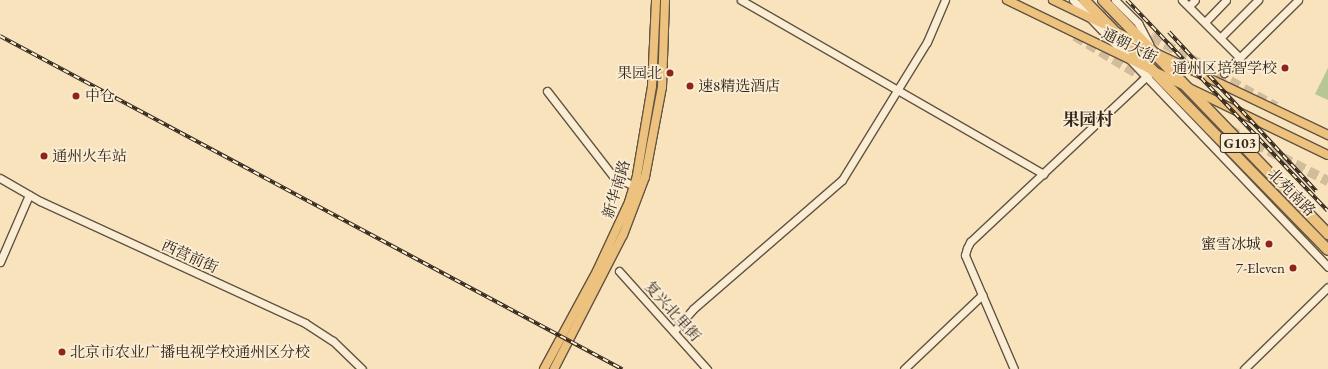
<!DOCTYPE html>
<meta charset="utf-8">
<style>
body{margin:0}
#map{position:relative;width:1328px;height:369px;overflow:hidden;background:#f9e3bd;font-family:"EB Garamond","Noto Serif SC",serif}
div>[style]{position:absolute}
[style*='--x']{left:calc(var(--x)*1px);top:calc(var(--y)*1px);width:calc(var(--w)*1px);rotate:calc(var(--a)*1deg)}
.green>*{inset:0;background:#b8c595}
.highway-tunnel>*{height:10px;margin-top:-5px;transform-origin:0;background:repeating-linear-gradient(90deg,#d1bd9c 0 10px,transparent 0 15px)}
.roads{filter:drop-shadow(1px 0 #625443) drop-shadow(-1px 0 #625443) drop-shadow(0 1px #625443) drop-shadow(0 -1px #625443)}
.minor>*{height:7px;margin:-3.5px;padding:0 3.5px;transform-origin:3.5px;border-radius:3.5px;background:#fbedd4}
.major>*{height:8px;margin:-4px;padding:0 4px;transform-origin:4px;border-radius:4px;background:#ecc27e}
.highway>*{height:10px;margin:-5px;padding:0 5px;transform-origin:5px;border-radius:5px;background:#ecc27e}
.rail>*{height:3.5px;margin-top:-1.75px;transform-origin:0;background:repeating-linear-gradient(90deg,#fbedd4 0 6px,#2f251a 0 12px);box-sizing:border-box;border-block:1px solid #2f251a}
.dots>*{width:11px;height:11px;translate:-50% -50%;box-sizing:border-box;border:2px solid #fbedd4;border-radius:50%}
span{translate:-50% -50%;white-space:nowrap;text-align:center;line-height:1.15;-webkit-text-stroke:3.5px #fbedd4;paint-order:stroke}
.shield-label span{padding:1px 3px;background:#fbedd4;border:1px solid;border-radius:3px;-webkit-text-stroke-width:0}
.shield-label{font-size:14px;color:#2f251a;font-weight:700}
.street-label{font-size:15px;color:#2f251a}
.poi-label{font-size:15px;color:#2f251a}
.right{translate:-100% -50%;text-align:right}
.left{translate:0 -50%;text-align:left}
.quarter-label{font-size:17px;color:#2f251a;font-weight:700}
</style>
<div id="map">
<div class="green">
<div style="clip-path:polygon(1328px 68px,1328px 100px,1315px 94px)"></div>
</div>
<div class="highway-tunnel">
<div style="--x:1096;--y:12;--w:61;--a:24.1"></div>
<div style="--x:1152;--y:37;--w:142;--a:29.4"></div>
<div style="--x:1075;--y:36;--w:195;--a:31.2"></div>
<div style="--x:1242;--y:137;--w:97;--a:27.1"></div>
</div>
<div class="roads">
<div class="minor">
<div style="--x:741;--y:0;--w:349;--a:29.9"></div>
<div style="--x:1073;--y:0;--w:369;--a:46.3"></div>
<div style="--x:1115;--y:0;--w:33;--a:45"></div>
<div style="--x:1138;--y:23;--w:24;--a:62"></div>
<div style="--x:1182;--y:0;--w:82;--a:45"></div>
<div style="--x:1189;--y:6;--w:8;--a:-45"></div>
<div style="--x:1205;--y:22;--w:30;--a:-46"></div>
<div style="--x:1220;--y:38;--w:54;--a:-45"></div>
<div style="--x:1224;--y:73;--w:104;--a:-44.6"></div>
<div style="--x:547;--y:91;--w:108;--a:52.2"></div>
<div style="--x:613;--y:176;--w:23;--a:25"></div>
<div style="--x:0;--y:178;--w:46;--a:29.9"></div>
<div style="--x:40;--y:201;--w:292;--a:24.7"></div>
<div style="--x:305;--y:323;--w:33;--a:33"></div>
<div style="--x:333;--y:341;--w:40;--a:44"></div>
<div style="--x:0;--y:262;--w:73;--a:-66.6"></div>
<div style="--x:619;--y:271;--w:132;--a:48.1"></div>
<div style="--x:674;--y:331;--w:29;--a:-49"></div>
<div style="--x:693;--y:309;--w:197;--a:-40.9"></div>
<div style="--x:842;--y:180;--w:162;--a:-58.4"></div>
<div style="--x:927;--y:42;--w:46;--a:-66.8"></div>
<div style="--x:904;--y:369;--w:108;--a:-43.5"></div>
<div style="--x:1014;--y:369;--w:124;--a:-113.3"></div>
<div style="--x:965;--y:255;--w:7;--a:-74"></div>
<div style="--x:967;--y:248;--w:7;--a:-63"></div>
<div style="--x:970;--y:242;--w:250;--a:-43.2"></div>
<div style="--x:1244;--y:369;--w:117;--a:-44.3"></div>
</div>
<div class="major">
<div style="--x:1007;--y:0;--w:356;--a:25.8"></div>
<div style="--x:1053;--y:0;--w:62;--a:25.7"></div>
<div style="--x:1119;--y:33;--w:30;--a:28"></div>
<div style="--x:1156;--y:53;--w:191;--a:25.5"></div>
<div style="--x:544;--y:369;--w:111;--a:-61.6"></div>
<div style="--x:597;--y:271;--w:76;--a:-65.1"></div>
<div style="--x:629;--y:202;--w:28;--a:-73"></div>
<div style="--x:637;--y:175;--w:90;--a:-80.4"></div>
<div style="--x:652;--y:86;--w:86;--a:-87.3"></div>
<div style="--x:554;--y:369;--w:151;--a:-62.8"></div>
<div style="--x:623;--y:235;--w:62;--a:-69.2"></div>
<div style="--x:645;--y:177;--w:92;--a:-79.3"></div>
<div style="--x:662;--y:87;--w:87;--a:-88"></div>
</div>
<div class="highway">
<div style="--x:1084;--y:0;--w:349;--a:45.7"></div>
<div style="--x:1103;--y:0;--w:325;--a:46.1"></div>
</div>
</div>
<div class="rail">
<div style="--x:1127;--y:0;--w:291;--a:46.4"></div>
<div style="--x:1169;--y:32;--w:217;--a:47.2"></div>
<div style="--x:0;--y:36;--w:706;--a:28.16"></div>
</div>
<div class="dots">
<div style="left:1285px;top:68px;background:#8f2418"></div>
<div style="left:670px;top:73px;background:#8f2418"></div>
<div style="left:690px;top:86px;background:#8f2418"></div>
<div style="left:76px;top:96px;background:#8f2418"></div>
<div style="left:44px;top:156px;background:#8f2418"></div>
<div style="left:1269px;top:244px;background:#8f2418"></div>
<div style="left:1293px;top:268px;background:#8f2418"></div>
<div style="left:62px;top:352px;background:#8f2418"></div>
</div>
<div class="shield-label">
<span style="left:1240px;top:143px">G103</span>
</div>
<div class="street-label">
<span style="left:1130px;top:45px;rotate:26deg">通朝大街</span>
<span style="left:616px;top:189px;rotate:-73deg">新华南路</span>
<span style="left:1292px;top:192px;rotate:45deg">北苑南路</span>
<span style="left:190px;top:256px;rotate:24deg">西营前街</span>
<span style="left:673px;top:311px;rotate:48deg">复兴北里街</span>
</div>
<div class="poi-label">
<span class="right" style="left:1277px;top:68px">通州区培智学校</span>
<span class="right" style="left:662px;top:73px">果园北</span>
<span class="left" style="left:698px;top:86px">速8精选酒店</span>
<span class="left" style="left:85px;top:96px">中仓</span>
<span class="left" style="left:52px;top:156px">通州火车站</span>
<span class="right" style="left:1261px;top:244px">蜜雪冰城</span>
<span class="right" style="left:1285px;top:268px">7-Eleven</span>
<span class="left" style="left:70px;top:352px">北京市农业广播电视学校通州区分校</span>
</div>
<div class="quarter-label">
<span style="left:1088px;top:120px">果园村</span>
</div>
</div>
